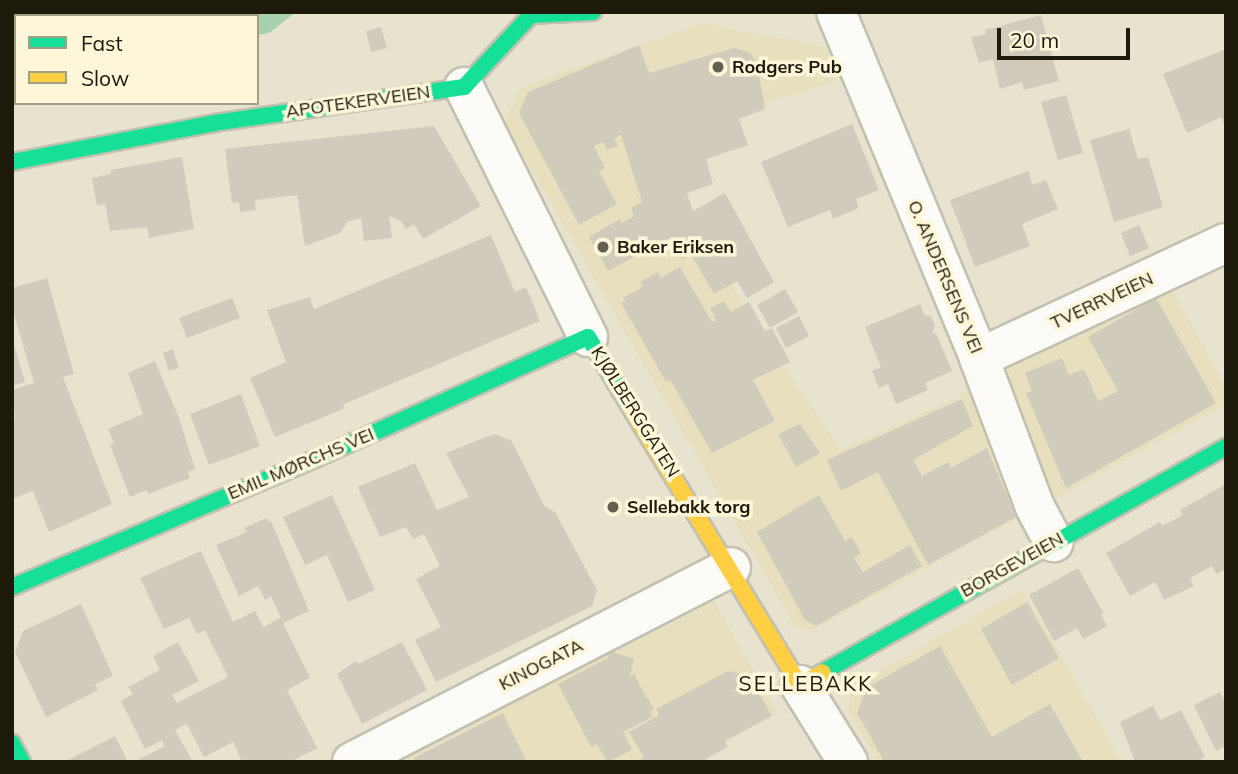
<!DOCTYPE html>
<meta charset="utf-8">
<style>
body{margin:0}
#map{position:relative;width:1238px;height:774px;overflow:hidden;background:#e8e3ce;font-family:Mulish,sans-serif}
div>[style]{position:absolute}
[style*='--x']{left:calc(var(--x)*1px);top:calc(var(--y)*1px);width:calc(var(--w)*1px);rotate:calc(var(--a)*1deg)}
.built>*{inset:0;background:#e7e0be}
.water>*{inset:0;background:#a7d1ac}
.building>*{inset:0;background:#d1cbbc}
.roads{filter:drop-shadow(2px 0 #c4c0b0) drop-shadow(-2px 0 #c4c0b0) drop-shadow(0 2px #c4c0b0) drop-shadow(0 -2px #c4c0b0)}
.street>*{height:38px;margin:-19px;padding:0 19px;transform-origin:19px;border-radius:19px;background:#fcfbf8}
.fast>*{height:16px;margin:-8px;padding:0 8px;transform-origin:8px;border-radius:8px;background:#16e098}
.slow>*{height:16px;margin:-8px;padding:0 8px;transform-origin:8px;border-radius:8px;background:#ffcf43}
.dots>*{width:19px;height:19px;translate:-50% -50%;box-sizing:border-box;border:4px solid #fdf6d8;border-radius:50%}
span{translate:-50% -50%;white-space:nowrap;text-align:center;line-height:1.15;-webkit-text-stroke:7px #fdf6d8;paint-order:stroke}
.poi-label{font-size:18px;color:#1d1a0c;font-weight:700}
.left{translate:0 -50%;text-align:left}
.street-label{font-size:18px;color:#1d1a0c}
.quarter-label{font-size:21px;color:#1d1a0c;letter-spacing:2px}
.frame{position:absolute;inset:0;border:14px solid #1d1a0c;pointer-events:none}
.legend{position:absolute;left:14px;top:14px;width:245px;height:91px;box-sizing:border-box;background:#fdf6d8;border:2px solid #a39e86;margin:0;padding:9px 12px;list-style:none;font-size:21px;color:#1d1a0c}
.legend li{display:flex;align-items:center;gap:14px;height:35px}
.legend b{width:35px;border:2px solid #a39e86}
.scale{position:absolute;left:997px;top:28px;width:133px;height:32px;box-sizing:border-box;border:4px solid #1d1a0c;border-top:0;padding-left:9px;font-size:21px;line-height:24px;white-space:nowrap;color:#1d1a0c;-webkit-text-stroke:5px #fdf6d8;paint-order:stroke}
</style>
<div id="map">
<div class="built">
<div style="clip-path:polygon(703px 23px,826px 47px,837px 81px,733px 113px,745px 146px,670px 166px,687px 210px,760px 331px,841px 450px,958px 397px,1009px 359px,1167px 280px,1226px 387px,1226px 405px,811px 631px,795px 627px,504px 122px,521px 87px)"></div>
<div style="clip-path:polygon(1023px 589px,1122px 762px,879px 762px,848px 714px,852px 686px)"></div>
<div style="clip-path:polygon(714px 601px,777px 713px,691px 762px,396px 762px)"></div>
</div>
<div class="water">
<div style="clip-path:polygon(12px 12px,296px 12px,269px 33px,257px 35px,257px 16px,16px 16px,16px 56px,12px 53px)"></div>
</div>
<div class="building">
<div style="clip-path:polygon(1041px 15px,1059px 81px,1024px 90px,1022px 82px,1000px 89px,993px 59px,979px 63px,971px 37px,986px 34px,985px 30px)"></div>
<div style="clip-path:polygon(381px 27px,387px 48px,371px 52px,366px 31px)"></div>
<div style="clip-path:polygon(639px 45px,649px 73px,734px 48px,750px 53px,757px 63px,765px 109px,739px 119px,748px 145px,706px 159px,713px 184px,687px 193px,693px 211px,725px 193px,774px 282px,747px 298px,737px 281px,714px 294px,691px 254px,682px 260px,669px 238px,608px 271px,589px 237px,620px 219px,622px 223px,634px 216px,631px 208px,642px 202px,621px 135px,614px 138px,618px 146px,607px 150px,604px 142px,594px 146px,605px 168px,599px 172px,617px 204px,579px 225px,519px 113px,528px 92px)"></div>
<div style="clip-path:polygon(1226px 49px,1226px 128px,1221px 117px,1187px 133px,1163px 74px)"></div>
<div style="clip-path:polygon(1066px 95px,1083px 153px,1058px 160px,1041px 102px)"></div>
<div style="clip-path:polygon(852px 124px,879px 190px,856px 199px,859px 208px,833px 219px,830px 210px,788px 227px,761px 162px)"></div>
<div style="clip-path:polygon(434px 126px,481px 206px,423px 239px,414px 224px,406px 229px,401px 221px,389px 216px,392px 238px,364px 241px,361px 218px,348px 221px,340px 233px,305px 246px,297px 195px,255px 200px,256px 210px,240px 212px,239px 202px,232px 203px,225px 149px)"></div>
<div style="clip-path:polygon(1129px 129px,1138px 159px,1148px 157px,1163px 207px,1114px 222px,1090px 140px)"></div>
<div style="clip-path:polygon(182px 157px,194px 229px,149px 238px,147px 227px,110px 231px,105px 204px,97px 206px,92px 178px,111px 174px,111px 170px)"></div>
<div style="clip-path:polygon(1028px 171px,1033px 185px,1046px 180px,1058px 209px,1022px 224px,1030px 246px,975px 267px,950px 200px)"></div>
<div style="clip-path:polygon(1139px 225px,1149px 248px,1130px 256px,1121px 233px)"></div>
<div style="clip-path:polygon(491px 235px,515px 292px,526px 287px,540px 321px,344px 404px,343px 409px,275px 437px,250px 378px,286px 362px,267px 310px,310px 297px,314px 309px)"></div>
<div style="clip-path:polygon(680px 267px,712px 322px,716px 320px,710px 308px,724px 301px,731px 312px,749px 302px,765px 331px,772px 328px,790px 362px,753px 380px,775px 421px,712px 453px,671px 381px,666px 382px,621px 303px,625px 301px,623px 298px,643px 287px,640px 282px,658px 272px,661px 278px)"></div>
<div style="clip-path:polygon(47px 278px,74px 374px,63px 377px,112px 504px,49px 532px,33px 491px,12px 499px,12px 421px,15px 420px,12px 390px,34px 383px,12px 307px,12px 288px)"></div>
<div style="clip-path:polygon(785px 289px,798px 312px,770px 328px,757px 305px)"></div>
<div style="clip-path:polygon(232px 298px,240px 318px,187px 338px,179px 318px)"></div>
<div style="clip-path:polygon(1156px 298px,1216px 403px,1066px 488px,1026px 393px,1032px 391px,1025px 373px,1062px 358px,1069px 375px,1084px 369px,1098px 401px,1118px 391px,1088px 337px)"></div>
<div style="clip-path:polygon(920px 304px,924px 315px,931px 316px,935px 326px,932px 334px,936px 333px,952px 371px,925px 383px,928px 390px,896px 404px,888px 384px,879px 388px,872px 371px,881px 367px,865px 327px)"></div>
<div style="clip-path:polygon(799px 316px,809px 336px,786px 348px,776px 328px)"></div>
<div style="clip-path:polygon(12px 338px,25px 382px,12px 386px)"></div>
<div style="clip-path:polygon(173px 349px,179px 368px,169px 371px,163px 353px)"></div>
<div style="clip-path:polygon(155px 361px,179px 418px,195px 469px,188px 472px,190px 478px,148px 494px,147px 490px,130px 497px,110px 445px,114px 443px,108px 429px,143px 414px,128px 373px)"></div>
<div style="clip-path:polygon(241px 394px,260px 446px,209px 465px,190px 414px)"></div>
<div style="clip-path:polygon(962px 399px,973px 426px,913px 460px,922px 476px,948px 462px,951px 468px,987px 448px,1016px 517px,928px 565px,878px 472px,841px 491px,827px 460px)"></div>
<div style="clip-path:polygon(800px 424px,820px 453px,796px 467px,778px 434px)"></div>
<div style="clip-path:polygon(494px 434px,511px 440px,545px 507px,555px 512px,597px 590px,592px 606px,436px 682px,415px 640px,441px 627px,416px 579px,440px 566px,424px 534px,413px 539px,406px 527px,380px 537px,358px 487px,415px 463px,437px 510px,469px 497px,446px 453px)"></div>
<div style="clip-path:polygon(1226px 484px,1226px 569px,1216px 574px,1212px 566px,1190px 578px,1194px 586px,1164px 600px,1155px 582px,1130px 596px,1106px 553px,1160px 522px,1162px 526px,1183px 515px,1180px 510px)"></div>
<div style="clip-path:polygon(332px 495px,375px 590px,348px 602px,327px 555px,305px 565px,283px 517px)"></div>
<div style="clip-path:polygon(819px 495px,845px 541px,852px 537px,857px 546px,861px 553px,854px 558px,863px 572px,910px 545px,922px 566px,816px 626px,805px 620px,757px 532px)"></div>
<div style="clip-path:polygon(267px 518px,269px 522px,271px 521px,309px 611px,283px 623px,310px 678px,287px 690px,317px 748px,290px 762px,242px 762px,233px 742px,204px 757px,187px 724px,175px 730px,193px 762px,134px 762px,165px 746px,162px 740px,145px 749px,121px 701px,133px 694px,128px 687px,160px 670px,153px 656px,178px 642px,199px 681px,172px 695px,177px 703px,228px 677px,205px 630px,197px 634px,189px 618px,164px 629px,140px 578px,201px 551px,233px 622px,255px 611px,263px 627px,281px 618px,271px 596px,265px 600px,258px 586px,239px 596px,216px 545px,247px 532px,244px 528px)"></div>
<div style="clip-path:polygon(1078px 568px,1104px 614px,1101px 615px,1107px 626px,1083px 639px,1077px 628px,1054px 641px,1029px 595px)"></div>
<div style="clip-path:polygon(1027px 602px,1059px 658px,1012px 685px,981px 629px)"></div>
<div style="clip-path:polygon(81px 604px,113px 676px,95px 684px,98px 690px,46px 717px,15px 652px,23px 631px)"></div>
<div style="clip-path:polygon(402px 642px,427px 690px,362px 724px,337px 674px,356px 661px,358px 664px)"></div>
<div style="clip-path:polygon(940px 646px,992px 737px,1050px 704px,1083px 762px,884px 761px,857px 713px,866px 688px)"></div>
<div style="clip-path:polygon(609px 651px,634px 659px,630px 677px,634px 674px,646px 697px,642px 698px,648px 698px,654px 709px,650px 712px,653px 717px,623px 732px,632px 750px,607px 762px,597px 744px,591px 747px,558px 684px,608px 658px)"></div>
<div style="clip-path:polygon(728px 671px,750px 677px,772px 716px,725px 741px,728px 747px,706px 759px,707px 762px,636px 762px,644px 757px,629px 732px,659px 715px,656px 709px)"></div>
<div style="clip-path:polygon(1220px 692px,1226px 704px,1226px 746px,1216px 751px,1194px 705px)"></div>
<div style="clip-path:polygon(1153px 706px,1160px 720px,1181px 710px,1205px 757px,1196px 762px,1135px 762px,1120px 722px)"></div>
<div style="clip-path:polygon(503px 713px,527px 762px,416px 762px,414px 758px)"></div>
<div style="clip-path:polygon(115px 736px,128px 762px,64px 762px)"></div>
</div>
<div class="roads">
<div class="street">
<div style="--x:836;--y:12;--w:374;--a:67.5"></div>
<div style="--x:979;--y:358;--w:159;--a:69.4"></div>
<div style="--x:1035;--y:507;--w:40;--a:62"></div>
<div style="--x:464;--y:87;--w:279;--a:63.6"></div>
<div style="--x:979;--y:358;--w:272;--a:-25"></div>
<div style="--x:800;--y:685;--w:91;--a:58.1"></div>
<div style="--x:352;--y:762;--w:426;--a:-27.2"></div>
</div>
<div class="fast">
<div style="--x:12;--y:162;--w:206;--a:-10.9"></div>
<div style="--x:214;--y:123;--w:253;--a:-8.2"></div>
<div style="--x:464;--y:87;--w:98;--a:-47.1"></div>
<div style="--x:531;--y:15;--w:62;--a:-2.8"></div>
<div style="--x:12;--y:587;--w:329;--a:-22.9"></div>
<div style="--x:315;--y:459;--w:299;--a:-24.1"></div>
<div style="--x:588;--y:337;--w:79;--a:58.9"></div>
<div style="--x:823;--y:672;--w:462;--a:-29.2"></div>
<div style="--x:12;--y:743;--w:21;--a:62"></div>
</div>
<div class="slow">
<div style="--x:629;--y:405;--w:328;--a:58.6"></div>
<div style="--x:800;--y:685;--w:26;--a:-29"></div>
</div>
</div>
<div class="dots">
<div style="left:718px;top:67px;background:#646050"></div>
<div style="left:603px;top:247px;background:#646050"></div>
<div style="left:613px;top:507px;background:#646050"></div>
</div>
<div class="poi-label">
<span class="left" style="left:732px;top:67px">Rodgers Pub</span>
<span class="left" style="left:617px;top:247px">Baker Eriksen</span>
<span class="left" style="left:627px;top:507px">Sellebakk torg</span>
</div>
<div class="street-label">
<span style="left:358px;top:102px;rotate:-8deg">APOTEKERVEIEN</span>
<span style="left:945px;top:277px;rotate:67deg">O. ANDERSENS VEI</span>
<span style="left:1102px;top:301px;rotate:-25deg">TVERRVEIEN</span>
<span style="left:635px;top:412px;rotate:58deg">KJØLBERGGATEN</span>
<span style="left:301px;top:464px;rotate:-23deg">EMIL MØRCHS VEI</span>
<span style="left:1012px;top:565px;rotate:-29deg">BORGEVEIEN</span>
<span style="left:541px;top:665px;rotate:-27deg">KINOGATA</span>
</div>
<div class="quarter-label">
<span style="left:806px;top:683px">SELLEBAKK</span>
</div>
<div class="frame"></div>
<ul class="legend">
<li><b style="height:9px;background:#16e098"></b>Fast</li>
<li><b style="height:9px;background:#ffcf43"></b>Slow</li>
</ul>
<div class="scale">20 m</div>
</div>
